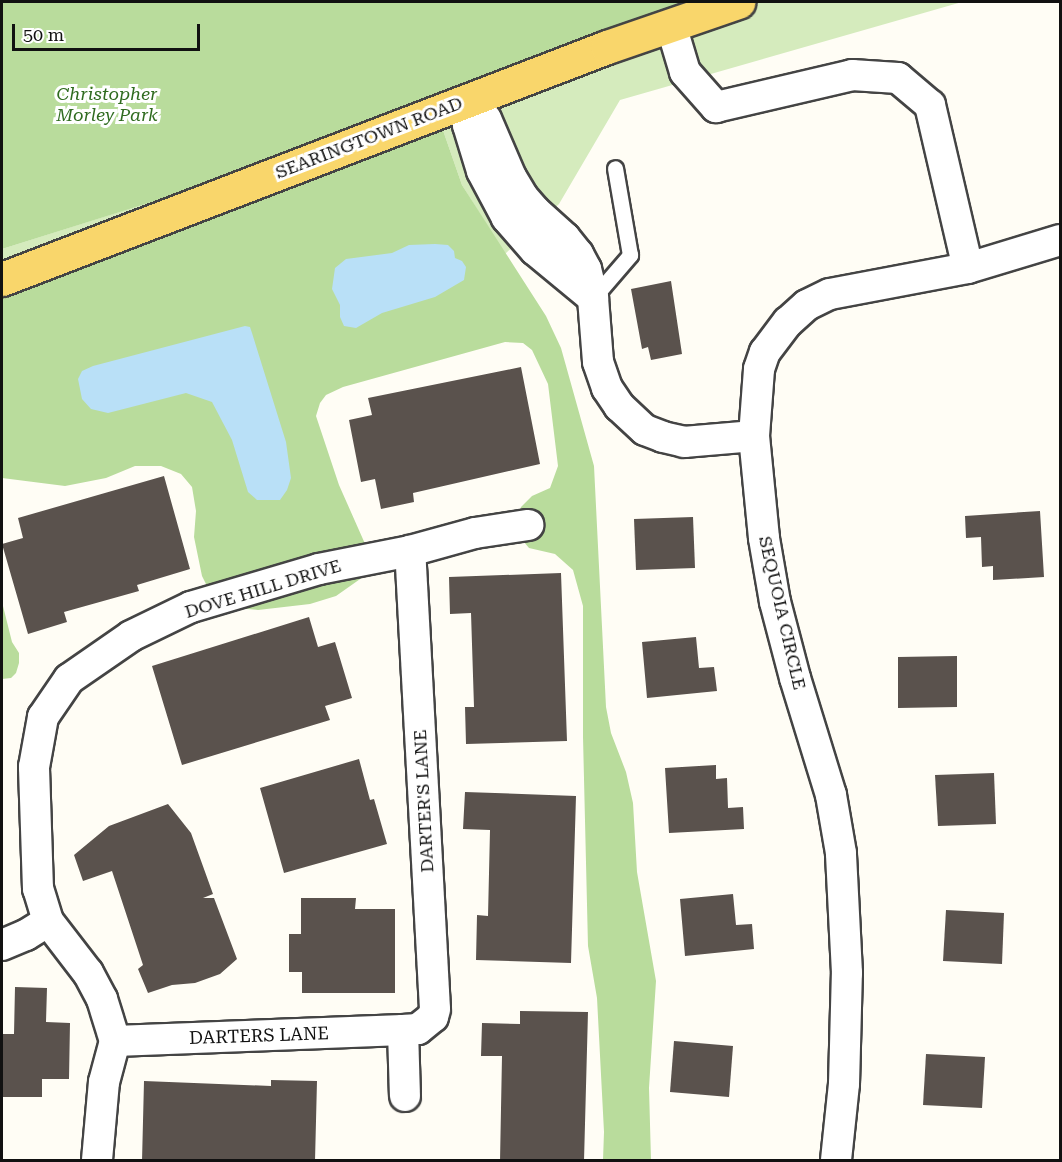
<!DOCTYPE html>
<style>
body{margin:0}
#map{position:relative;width:1062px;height:1162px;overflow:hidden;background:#fffdf5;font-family:"Roboto Serif",serif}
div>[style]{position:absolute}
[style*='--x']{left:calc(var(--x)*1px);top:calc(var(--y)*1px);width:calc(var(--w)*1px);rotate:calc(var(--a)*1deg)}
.green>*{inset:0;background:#d5ebbd}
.forest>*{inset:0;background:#b9dc9c}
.water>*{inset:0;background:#b9e0f7}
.building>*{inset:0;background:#5a524d}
.roads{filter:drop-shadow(2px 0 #444) drop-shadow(-2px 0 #444) drop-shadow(0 2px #444) drop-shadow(0 -2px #444)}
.service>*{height:15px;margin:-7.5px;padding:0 7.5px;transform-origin:7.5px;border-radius:7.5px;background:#fff}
.minor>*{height:30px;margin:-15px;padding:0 15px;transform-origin:15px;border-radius:15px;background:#fff}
.primary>*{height:33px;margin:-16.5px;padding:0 16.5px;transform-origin:16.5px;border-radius:16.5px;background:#f9d66b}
span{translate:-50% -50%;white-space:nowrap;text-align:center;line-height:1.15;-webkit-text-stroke:6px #fff;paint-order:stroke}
.park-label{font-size:18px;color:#2f6b1f;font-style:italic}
.street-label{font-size:18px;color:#111}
.frame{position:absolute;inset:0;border:3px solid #111;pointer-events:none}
.scale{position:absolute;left:12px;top:24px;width:188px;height:27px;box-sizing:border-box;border:3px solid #111;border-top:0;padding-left:8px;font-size:18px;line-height:21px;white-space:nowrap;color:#111;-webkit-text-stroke:4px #fff;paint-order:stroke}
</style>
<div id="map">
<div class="green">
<div style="clip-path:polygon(2px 2px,962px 2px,620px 100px,559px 204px,505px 254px,462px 185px,437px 113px,2px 279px,2px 249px,436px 112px)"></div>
</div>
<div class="forest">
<div style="clip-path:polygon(2px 2px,738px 2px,437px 113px,462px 185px,546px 316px,561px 348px,594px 466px,606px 707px,611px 733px,626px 772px,633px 803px,637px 872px,656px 981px,649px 1088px,651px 1160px,603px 1160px,604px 1132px,597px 998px,588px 946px,583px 737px,583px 606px,573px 570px,555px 554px,529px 548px,519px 536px,517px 522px,521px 507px,532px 496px,550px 488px,558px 466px,548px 384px,532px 350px,523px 343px,505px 342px,343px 387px,326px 395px,320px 403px,316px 416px,339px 485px,366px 546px,368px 565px,363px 577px,336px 596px,310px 604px,258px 610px,237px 608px,211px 594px,202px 576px,194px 537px,196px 511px,192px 487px,181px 474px,161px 466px,135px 466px,106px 478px,65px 486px,2px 478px,2px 279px,422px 117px,2px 249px)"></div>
<div style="clip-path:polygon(2px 602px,12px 642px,19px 653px,19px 663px,16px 673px,11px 678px,2px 679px)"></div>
</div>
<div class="water">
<div style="clip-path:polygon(435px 244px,448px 245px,454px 251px,455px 258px,462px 261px,466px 267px,464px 280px,435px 297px,382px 313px,356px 328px,344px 326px,340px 317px,340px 305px,332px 289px,335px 268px,346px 259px,392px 253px,409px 245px)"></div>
<div style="clip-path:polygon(245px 326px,250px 327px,252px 333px,286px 442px,291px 478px,287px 490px,280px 500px,257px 500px,248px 492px,232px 440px,212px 402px,186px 393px,108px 413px,91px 409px,82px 399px,78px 379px,82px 371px,93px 366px)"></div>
</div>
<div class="building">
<div style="clip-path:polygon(671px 281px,682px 354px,651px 360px,648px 347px,642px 349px,631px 289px)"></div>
<div style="clip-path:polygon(521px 367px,540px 464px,413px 493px,414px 502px,381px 509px,375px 479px,361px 482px,349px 420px,372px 415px,368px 398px)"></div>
<div style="clip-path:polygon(164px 476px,190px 569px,137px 585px,139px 591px,64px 612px,67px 622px,28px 634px,2px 544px,23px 538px,18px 518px)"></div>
<div style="clip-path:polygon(1040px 511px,1044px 577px,993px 580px,993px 566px,982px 567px,981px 537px,966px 538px,965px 516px)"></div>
<div style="clip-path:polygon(693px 517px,695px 568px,636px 570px,634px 519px)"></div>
<div style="clip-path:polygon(561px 573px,567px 741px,466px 744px,465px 707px,474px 707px,471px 613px,450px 614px,449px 577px)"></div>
<div style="clip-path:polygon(309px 617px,318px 647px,335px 642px,352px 698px,325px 706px,330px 720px,182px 765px,152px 666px)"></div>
<div style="clip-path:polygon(696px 637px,699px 668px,714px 667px,717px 691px,647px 698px,642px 642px)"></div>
<div style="clip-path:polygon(957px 656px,957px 707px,898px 708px,898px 657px)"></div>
<div style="clip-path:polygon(359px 759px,370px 800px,374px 799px,387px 844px,284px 873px,260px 788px)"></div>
<div style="clip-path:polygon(716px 765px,716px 779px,727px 778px,728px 808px,743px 807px,744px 829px,669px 833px,665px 768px)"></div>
<div style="clip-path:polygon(994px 773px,996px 824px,938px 826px,935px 775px)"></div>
<div style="clip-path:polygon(465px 792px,576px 796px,571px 963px,476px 960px,477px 915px,488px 916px,490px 830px,463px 829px)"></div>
<div style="clip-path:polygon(168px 804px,191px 833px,213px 894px,203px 898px,214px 898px,237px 959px,220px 974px,195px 983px,172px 985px,148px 993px,138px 969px,143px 965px,112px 871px,83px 881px,74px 855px,109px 826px)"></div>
<div style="clip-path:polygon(733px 894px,736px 925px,752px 924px,754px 949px,685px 956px,680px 899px)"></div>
<div style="clip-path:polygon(301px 898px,356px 898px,355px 909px,395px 909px,395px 993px,302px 993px,302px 972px,289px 972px,289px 934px,301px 934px)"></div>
<div style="clip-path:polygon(946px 910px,1004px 913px,1002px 964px,943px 961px)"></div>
<div style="clip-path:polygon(15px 987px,47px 988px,46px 1022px,70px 1023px,69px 1079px,42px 1079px,42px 1097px,2px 1097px,2px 1034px,14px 1034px)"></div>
<div style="clip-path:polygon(520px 1011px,588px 1012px,584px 1161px,500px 1161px,502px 1056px,481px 1056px,482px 1023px,520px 1024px)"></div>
<div style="clip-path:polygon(674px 1041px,733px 1046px,729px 1097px,670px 1092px)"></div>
<div style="clip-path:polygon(926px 1054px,985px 1057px,982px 1108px,923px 1105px)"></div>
<div style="clip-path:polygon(271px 1080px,317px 1081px,315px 1161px,142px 1161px,144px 1081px,271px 1086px)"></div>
</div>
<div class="roads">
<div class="service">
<div style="--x:593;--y:298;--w:57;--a:-49.3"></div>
<div style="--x:630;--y:255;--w:88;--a:-99.8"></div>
</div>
<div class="minor">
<div style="--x:671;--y:25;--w:49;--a:73.4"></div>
<div style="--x:685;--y:72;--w:47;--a:48.5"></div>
<div style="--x:716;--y:107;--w:140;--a:-13.2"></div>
<div style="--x:852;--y:75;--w:46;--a:3.7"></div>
<div style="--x:898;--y:78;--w:42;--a:40.2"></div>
<div style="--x:930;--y:105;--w:167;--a:76.9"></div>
<div style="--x:593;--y:298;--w:75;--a:-140.4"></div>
<div style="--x:535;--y:250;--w:43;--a:-131.2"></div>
<div style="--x:507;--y:218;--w:53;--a:-118"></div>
<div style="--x:482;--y:171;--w:48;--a:-106.9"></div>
<div style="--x:468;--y:125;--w:25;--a:-90"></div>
<div style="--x:468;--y:100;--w:26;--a:47"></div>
<div style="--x:486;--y:119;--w:63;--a:66.7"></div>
<div style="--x:511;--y:177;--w:23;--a:59"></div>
<div style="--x:523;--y:197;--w:18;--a:49"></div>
<div style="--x:535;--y:211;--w:40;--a:42"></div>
<div style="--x:565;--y:238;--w:21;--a:51"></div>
<div style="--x:578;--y:254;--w:17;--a:62"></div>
<div style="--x:586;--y:269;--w:30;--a:76"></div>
<div style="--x:593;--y:298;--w:64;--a:85.5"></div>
<div style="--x:598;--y:362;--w:28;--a:71"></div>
<div style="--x:607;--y:388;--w:22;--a:56"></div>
<div style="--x:619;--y:406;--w:35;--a:43"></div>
<div style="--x:645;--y:430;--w:19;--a:21"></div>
<div style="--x:663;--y:437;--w:22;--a:13"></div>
<div style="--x:684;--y:442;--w:70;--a:-4.9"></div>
<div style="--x:2;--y:945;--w:26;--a:-23"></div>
<div style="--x:26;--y:935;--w:26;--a:-32"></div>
<div style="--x:403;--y:1030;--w:66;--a:88.3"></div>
<div style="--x:115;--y:1041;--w:288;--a:-2.2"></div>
<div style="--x:403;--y:1030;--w:15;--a:-4"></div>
<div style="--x:418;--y:1029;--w:19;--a:-39"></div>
<div style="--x:433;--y:1017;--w:8;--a:-76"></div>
<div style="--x:435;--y:1009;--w:459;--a:-93.1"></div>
<div style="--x:97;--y:1160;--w:78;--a:-84.9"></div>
<div style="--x:104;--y:1082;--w:42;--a:-75"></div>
<div style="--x:115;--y:1041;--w:44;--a:-107.2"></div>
<div style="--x:102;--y:999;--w:30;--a:-118"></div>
<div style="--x:88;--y:973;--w:66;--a:-127.6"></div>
<div style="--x:48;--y:921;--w:34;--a:-107"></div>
<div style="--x:38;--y:889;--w:122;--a:-91.9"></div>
<div style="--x:34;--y:767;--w:51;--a:-79.8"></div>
<div style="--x:43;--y:717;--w:46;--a:-55.6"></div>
<div style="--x:69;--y:679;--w:75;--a:-34.7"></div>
<div style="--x:131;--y:636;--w:67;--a:-25.8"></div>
<div style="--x:191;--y:607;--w:134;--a:-16.5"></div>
<div style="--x:319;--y:569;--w:93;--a:-11.2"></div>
<div style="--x:410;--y:551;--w:67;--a:-15.5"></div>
<div style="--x:475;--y:533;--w:54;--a:-8.6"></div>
<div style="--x:836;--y:1160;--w:76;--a:-84"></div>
<div style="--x:844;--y:1084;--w:111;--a:-88.5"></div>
<div style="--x:847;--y:973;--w:120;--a:-92.9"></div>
<div style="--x:841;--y:853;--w:59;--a:-99.8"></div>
<div style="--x:831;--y:795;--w:122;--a:-107.1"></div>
<div style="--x:795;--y:678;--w:79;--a:-104.7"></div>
<div style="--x:775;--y:602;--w:65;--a:-99.8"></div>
<div style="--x:764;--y:538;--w:102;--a:-95.6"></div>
<div style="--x:754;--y:436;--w:67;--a:-85.7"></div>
<div style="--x:759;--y:369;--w:18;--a:-71"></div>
<div style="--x:765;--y:352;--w:38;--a:-53"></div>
<div style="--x:788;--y:322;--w:25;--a:-42"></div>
<div style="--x:807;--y:305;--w:25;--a:-26"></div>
<div style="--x:830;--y:294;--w:140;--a:-10.7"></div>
<div style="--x:968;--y:268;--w:96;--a:-16.9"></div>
</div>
<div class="primary">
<div style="--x:2;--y:279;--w:648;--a:-20.98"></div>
<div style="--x:607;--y:47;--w:139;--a:-19"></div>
</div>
</div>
<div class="park-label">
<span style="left:107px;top:105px">Christopher<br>Morley Park</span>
</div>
<div class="street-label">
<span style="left:369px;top:138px;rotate:-21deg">SEARINGTOWN ROAD</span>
<span style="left:263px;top:589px;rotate:-17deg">DOVE HILL DRIVE</span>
<span style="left:782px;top:613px;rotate:77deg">SEQUOIA CIRCLE</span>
<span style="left:424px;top:801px;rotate:-93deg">DARTER'S LANE</span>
<span style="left:259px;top:1036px;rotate:-2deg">DARTERS LANE</span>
</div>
<div class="frame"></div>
<div class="scale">50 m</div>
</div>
